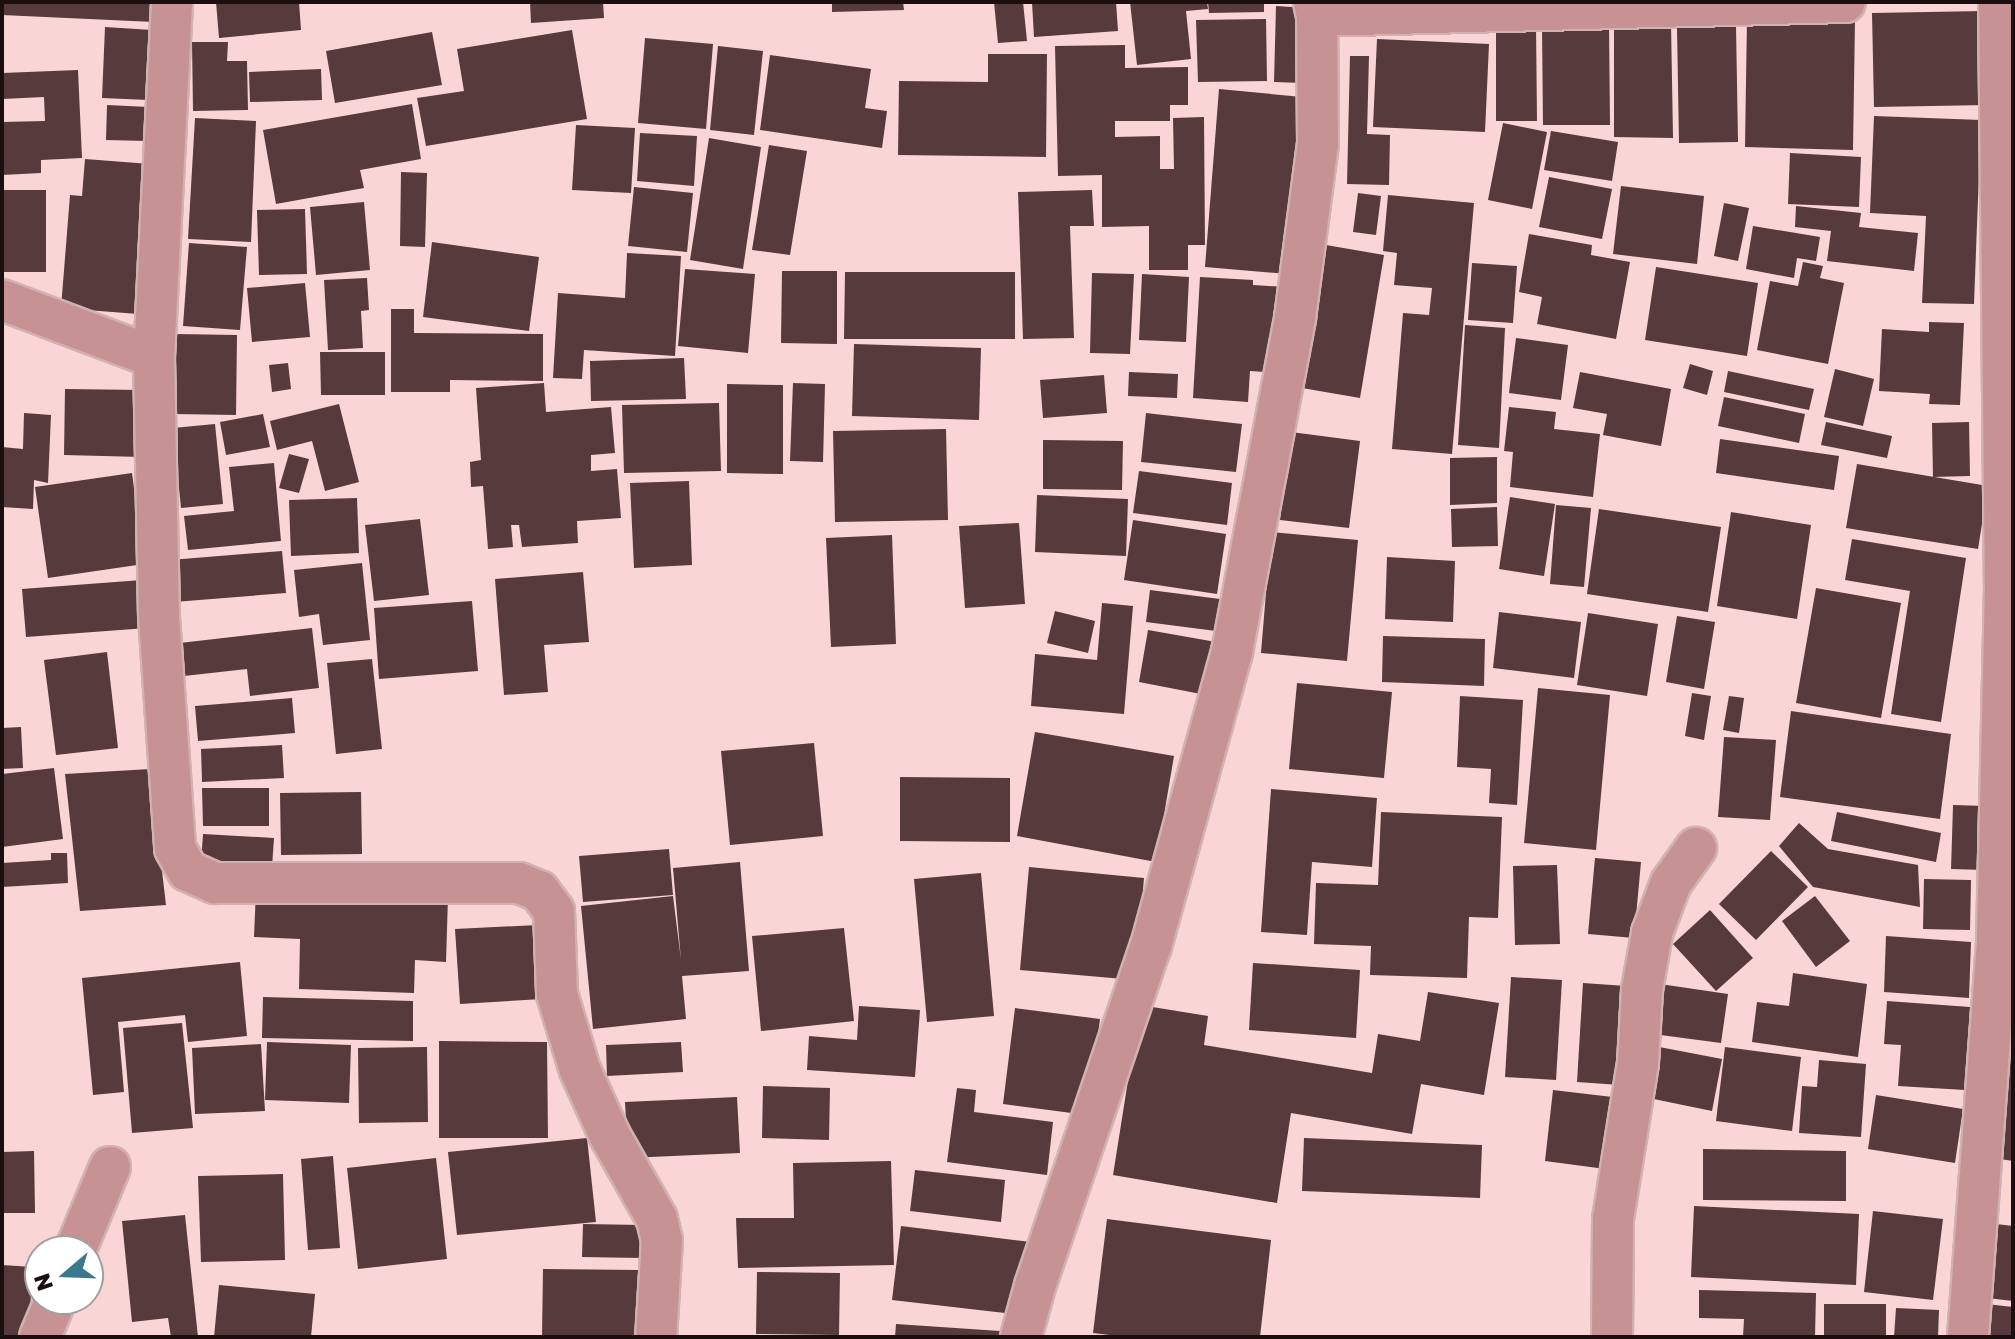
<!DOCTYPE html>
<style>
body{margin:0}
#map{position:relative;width:2015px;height:1339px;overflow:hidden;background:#fad5d5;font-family:"Golos Text",sans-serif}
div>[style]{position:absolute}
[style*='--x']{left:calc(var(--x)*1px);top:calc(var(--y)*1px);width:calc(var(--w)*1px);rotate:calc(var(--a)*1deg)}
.building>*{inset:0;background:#573a3b}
.roads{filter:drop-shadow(2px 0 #d2b1b1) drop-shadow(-2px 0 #d2b1b1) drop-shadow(0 2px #d2b1b1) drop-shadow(0 -2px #d2b1b1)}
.minor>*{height:40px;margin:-20px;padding:0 20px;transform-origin:20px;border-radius:20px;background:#c79293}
span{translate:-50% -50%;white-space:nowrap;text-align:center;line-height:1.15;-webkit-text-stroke:8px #fff;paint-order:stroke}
.frame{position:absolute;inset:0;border:4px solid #1b0e0f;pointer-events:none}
.north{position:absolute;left:24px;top:1235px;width:80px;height:80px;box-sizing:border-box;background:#fff;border:2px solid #a49f9f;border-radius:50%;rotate:251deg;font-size:22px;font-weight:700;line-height:32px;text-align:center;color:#1b0e0f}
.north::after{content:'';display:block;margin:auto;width:28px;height:36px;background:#3a798d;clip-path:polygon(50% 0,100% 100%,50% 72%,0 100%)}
</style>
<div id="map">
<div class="building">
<div style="clip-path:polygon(2px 2px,155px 2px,154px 22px,2px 15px)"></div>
<div style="clip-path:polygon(216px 2px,299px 2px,301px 30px,219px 38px)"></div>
<div style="clip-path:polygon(530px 2px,603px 2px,604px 18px,531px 23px)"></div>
<div style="clip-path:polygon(832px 2px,903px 2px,904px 10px,832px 12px)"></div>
<div style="clip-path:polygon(994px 2px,1023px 2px,1027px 41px,998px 43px)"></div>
<div style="clip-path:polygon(1032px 2px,1116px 2px,1118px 31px,1034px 37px)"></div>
<div style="clip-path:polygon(1130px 2px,1207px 2px,1208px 9px,1186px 11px,1191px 59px,1137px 65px)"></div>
<div style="clip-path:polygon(1208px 2px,1264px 2px,1264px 12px,1209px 13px)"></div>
<div style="clip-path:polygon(1276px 6px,1307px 8px,1303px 83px,1274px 82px)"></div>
<div style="clip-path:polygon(1984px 11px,1987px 105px,1874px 107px,1872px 13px)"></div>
<div style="clip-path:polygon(1747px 18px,1855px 20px,1853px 150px,1745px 147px)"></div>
<div style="clip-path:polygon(1266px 19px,1267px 81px,1198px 82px,1196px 20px)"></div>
<div style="clip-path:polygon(1671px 23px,1673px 138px,1614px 137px,1614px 24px)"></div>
<div style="clip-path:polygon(1542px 24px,1609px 24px,1610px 125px,1543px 125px)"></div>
<div style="clip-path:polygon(1496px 25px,1536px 25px,1537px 121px,1496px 121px)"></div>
<div style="clip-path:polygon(1736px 26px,1738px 142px,1679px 143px,1677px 27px)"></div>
<div style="clip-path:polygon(105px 27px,152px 30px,149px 100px,102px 98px)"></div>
<div style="clip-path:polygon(572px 30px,587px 119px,426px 146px,417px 98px,464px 91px,457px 49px)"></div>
<div style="clip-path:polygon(432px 32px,442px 85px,335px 103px,326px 51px)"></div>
<div style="clip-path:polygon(645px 38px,713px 44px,706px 129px,638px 123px)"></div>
<div style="clip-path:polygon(1377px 39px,1489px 44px,1485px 132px,1373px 127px)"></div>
<div style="clip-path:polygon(192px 42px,228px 42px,227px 61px,247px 61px,248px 110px,193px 111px)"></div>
<div style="clip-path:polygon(1125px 45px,1125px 68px,1188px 67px,1188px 105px,1170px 105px,1170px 121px,1115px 121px,1115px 137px,1160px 136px,1160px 169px,1174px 169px,1173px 118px,1204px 117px,1205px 245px,1188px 245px,1188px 270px,1149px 270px,1149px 226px,1102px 227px,1102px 175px,1058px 176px,1055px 46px)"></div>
<div style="clip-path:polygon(718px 46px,763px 51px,754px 135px,710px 130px)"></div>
<div style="clip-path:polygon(988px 54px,1047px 54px,1046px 157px,898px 155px,899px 81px,988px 82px)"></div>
<div style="clip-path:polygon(770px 55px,871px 69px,865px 108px,887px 111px,882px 148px,760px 130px)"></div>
<div style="clip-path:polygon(1350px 56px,1369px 56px,1367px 134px,1390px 135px,1389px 185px,1347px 184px)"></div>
<div style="clip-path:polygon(321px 69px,322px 100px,250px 102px,249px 72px)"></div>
<div style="clip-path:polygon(78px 70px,82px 158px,41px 160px,41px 173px,2px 175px,2px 122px,45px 121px,44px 97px,2px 99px,2px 73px)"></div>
<div style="clip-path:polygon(1219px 89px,1302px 97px,1288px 274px,1205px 267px)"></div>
<div style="clip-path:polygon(412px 104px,421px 159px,360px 170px,364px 188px,276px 204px,263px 130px)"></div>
<div style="clip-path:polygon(107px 105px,149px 107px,148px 141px,106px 140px)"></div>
<div style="clip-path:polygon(1874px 116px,1981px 120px,1974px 304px,1922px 303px,1926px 216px,1870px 213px)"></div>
<div style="clip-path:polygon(195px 118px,256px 121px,251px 242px,188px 239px)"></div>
<div style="clip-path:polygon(1503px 123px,1547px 132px,1532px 209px,1488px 200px)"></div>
<div style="clip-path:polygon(576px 125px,635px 128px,631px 193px,572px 190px)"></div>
<div style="clip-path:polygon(1551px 131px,1618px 142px,1612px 181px,1544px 170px)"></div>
<div style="clip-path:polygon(640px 133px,697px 136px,694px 186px,637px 181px)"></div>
<div style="clip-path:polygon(709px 138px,761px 147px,743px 269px,690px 260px)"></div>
<div style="clip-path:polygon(769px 145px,807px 151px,790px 255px,752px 250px)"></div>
<div style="clip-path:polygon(1790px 153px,1861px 157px,1859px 207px,1788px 204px)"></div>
<div style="clip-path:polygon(85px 159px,150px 164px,138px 314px,61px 308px,70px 195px,82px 196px)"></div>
<div style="clip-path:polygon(401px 172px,427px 173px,425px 247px,400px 246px)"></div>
<div style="clip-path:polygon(1549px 177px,1612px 189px,1602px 239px,1539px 227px)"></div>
<div style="clip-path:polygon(1621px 186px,1704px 196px,1697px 264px,1613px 254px)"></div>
<div style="clip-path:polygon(634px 187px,693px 193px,687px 252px,628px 246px)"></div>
<div style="clip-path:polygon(2px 190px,46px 190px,46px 272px,2px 272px)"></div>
<div style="clip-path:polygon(1092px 190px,1094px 226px,1070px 226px,1074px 338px,1023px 339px,1018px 192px)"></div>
<div style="clip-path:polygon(1358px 193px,1381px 196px,1376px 235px,1353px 232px)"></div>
<div style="clip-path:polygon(1388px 195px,1474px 203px,1452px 454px,1392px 449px,1403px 313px,1429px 315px,1432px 288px,1394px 285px,1397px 253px,1383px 251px)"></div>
<div style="clip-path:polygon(364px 202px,370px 270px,316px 275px,310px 207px)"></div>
<div style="clip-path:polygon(1724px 203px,1749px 208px,1738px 261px,1714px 256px)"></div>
<div style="clip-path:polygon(1796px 206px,1861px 213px,1859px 227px,1918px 233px,1914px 271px,1827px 261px,1831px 231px,1795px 227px)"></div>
<div style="clip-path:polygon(305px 209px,307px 274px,259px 275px,257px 210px)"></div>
<div style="clip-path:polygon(1753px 226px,1820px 237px,1816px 261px,1797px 258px,1794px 278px,1746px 269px)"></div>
<div style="clip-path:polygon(1529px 234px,1592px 245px,1591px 255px,1630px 262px,1616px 339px,1537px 324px,1542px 297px,1519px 292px)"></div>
<div style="clip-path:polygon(432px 242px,539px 257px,529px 331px,423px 317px)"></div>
<div style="clip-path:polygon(189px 243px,247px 247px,240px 330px,183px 326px)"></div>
<div style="clip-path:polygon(1326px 245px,1384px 255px,1360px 398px,1302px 388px)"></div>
<div style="clip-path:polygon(627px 253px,681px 256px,675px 356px,584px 350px,582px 379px,553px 378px,558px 293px,625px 298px)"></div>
<div style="clip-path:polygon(1803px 262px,1823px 266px,1820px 278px,1844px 283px,1828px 364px,1757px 350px,1770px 281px,1798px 286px)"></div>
<div style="clip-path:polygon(1472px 263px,1517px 266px,1513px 323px,1468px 320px)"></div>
<div style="clip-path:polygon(1656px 267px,1758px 283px,1747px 356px,1645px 340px)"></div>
<div style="clip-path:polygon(685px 269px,755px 274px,748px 353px,678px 346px)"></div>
<div style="clip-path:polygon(782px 271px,837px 271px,837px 344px,781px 343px)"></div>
<div style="clip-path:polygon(845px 272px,1015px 272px,1015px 339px,844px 339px)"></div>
<div style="clip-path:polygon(1092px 273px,1134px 274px,1130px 354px,1090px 353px)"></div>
<div style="clip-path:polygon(1142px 274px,1189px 277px,1186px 342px,1139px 340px)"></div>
<div style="clip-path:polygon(1200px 277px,1253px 280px,1253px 285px,1285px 287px,1280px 373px,1250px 371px,1248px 402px,1193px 398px)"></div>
<div style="clip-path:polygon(367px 278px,369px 310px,361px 311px,363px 348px,328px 350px,324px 280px)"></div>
<div style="clip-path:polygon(305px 283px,310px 337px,252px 342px,247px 288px)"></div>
<div style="clip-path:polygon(391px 309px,414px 309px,414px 333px,543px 334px,543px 381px,450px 380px,450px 392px,391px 392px)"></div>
<div style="clip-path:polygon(1929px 322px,1964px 323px,1960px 405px,1929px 404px,1930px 394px,1879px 391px,1882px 329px,1929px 332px)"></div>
<div style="clip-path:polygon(1465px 325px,1505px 328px,1499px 448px,1458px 445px)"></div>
<div style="clip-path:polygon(175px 334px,237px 335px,236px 415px,174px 414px)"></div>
<div style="clip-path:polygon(1516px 338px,1568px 345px,1561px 400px,1509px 393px)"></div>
<div style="clip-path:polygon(854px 344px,981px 348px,979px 420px,852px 416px)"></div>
<div style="clip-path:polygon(320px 352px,385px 352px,385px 395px,321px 395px)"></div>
<div style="clip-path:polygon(684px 358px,686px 399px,591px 401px,590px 361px)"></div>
<div style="clip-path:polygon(288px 363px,291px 389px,272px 392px,269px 365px)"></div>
<div style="clip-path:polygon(1690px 364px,1713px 371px,1707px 395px,1683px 388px)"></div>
<div style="clip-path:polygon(1835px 369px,1874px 379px,1863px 426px,1824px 417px)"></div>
<div style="clip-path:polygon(1728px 371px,1814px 389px,1809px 410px,1724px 392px)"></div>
<div style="clip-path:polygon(1129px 372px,1178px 374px,1177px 398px,1128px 396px)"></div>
<div style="clip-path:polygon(1580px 372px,1671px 389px,1661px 446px,1603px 435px,1607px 414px,1573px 408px)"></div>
<div style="clip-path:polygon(1104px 375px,1107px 413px,1043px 418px,1040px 380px)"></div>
<div style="clip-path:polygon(544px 383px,546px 412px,611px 407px,615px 453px,591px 455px,591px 471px,617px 469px,621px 518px,577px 521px,578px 543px,522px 547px,519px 525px,511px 525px,513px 547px,488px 549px,483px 486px,471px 487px,470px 462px,481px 460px,476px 388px)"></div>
<div style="clip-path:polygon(793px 383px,825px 384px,823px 462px,790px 461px)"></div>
<div style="clip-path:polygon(727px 384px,783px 385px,783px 474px,727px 473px)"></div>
<div style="clip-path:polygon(65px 389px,142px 390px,142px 457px,64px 455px)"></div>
<div style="clip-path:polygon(1724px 397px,1805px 414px,1799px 443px,1718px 426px)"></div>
<div style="clip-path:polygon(719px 403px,721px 471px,624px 473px,622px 405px)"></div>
<div style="clip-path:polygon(339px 404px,359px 482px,325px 491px,312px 441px,277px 450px,270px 421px)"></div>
<div style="clip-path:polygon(1509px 407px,1556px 412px,1554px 429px,1600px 434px,1593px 497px,1510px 487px,1513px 452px,1504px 451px)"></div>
<div style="clip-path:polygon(24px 413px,51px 415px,48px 483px,34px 480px,33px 509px,2px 507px,2px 447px,23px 449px)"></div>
<div style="clip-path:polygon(1146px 413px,1242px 424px,1236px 472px,1141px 462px)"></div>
<div style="clip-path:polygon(263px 414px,270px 447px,226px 455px,220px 422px)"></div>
<div style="clip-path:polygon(1826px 422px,1892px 436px,1887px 458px,1821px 445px)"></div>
<div style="clip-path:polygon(1969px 422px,1970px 476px,1933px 477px,1932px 423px)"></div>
<div style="clip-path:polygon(215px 424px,223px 504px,181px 508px,173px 428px)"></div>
<div style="clip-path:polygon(946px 429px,948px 520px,835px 522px,833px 431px)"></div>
<div style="clip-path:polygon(1291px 432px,1360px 441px,1349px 528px,1280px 520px)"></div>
<div style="clip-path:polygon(1720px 439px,1839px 456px,1834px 490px,1716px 473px)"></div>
<div style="clip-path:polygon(1043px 440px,1123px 441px,1122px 490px,1043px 489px)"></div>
<div style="clip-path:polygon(289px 454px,309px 459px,299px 493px,279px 488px)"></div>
<div style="clip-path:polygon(1497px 457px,1497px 503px,1450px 505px,1450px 458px)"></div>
<div style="clip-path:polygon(274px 463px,281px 541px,188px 550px,184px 516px,234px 511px,229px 467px)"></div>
<div style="clip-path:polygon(1857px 464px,1988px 486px,1978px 549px,1846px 528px)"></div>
<div style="clip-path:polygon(1139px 471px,1232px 483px,1227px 525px,1133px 513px)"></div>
<div style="clip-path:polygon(132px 473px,144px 564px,48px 578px,35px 487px)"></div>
<div style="clip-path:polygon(689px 481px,692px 565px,634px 568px,630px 483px)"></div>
<div style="clip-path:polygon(1037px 495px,1128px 499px,1126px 556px,1035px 552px)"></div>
<div style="clip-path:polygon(1510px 497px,1555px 504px,1544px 576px,1499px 569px)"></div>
<div style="clip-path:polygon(357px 498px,359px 553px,291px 556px,289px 500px)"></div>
<div style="clip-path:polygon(1556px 505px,1591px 508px,1584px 587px,1550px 584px)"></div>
<div style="clip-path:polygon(1497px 507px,1498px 546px,1452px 547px,1451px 509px)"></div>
<div style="clip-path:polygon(1599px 509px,1721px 527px,1708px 612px,1587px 594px)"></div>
<div style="clip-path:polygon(1731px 512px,1811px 525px,1797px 619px,1717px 606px)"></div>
<div style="clip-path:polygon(420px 519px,429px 595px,374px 601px,365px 525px)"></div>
<div style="clip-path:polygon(1133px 520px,1226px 534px,1217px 594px,1124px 580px)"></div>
<div style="clip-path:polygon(1019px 523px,1025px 604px,965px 608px,959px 526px)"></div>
<div style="clip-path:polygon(1271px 532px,1358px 540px,1347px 661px,1261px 653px)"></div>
<div style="clip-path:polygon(892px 535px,896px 644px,831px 647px,826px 538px)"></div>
<div style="clip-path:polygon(1852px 539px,1966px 558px,1941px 722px,1891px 714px,1910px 591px,1845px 580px)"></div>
<div style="clip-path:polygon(282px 551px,286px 593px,174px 602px,170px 560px)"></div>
<div style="clip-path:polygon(1387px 557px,1455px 561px,1453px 622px,1385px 619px)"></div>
<div style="clip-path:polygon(362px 563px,370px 640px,323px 645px,319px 614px,299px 617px,294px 570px)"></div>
<div style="clip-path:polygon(583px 572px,589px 642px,544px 645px,548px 692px,504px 695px,495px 579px)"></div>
<div style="clip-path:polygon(142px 580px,147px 628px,26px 637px,22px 589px)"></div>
<div style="clip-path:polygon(1816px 588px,1901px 603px,1881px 718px,1796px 703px)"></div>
<div style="clip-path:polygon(1150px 590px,1220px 599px,1216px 631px,1146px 622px)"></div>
<div style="clip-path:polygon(472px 601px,478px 671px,379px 679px,374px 608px)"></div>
<div style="clip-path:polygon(1102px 603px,1133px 606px,1124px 714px,1031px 706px,1035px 654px,1097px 660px)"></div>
<div style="clip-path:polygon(1055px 611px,1095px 621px,1088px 653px,1047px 643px)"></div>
<div style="clip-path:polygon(1499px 612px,1581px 622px,1574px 678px,1493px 668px)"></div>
<div style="clip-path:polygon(1588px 613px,1658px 624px,1647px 696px,1577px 685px)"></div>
<div style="clip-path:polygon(1677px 616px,1715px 622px,1704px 689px,1666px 682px)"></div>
<div style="clip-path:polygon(312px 628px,319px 688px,250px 696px,247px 669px,175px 677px,171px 644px)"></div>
<div style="clip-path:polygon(1148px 630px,1216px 642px,1206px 695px,1139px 682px)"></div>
<div style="clip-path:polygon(1383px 636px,1485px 639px,1484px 686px,1382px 682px)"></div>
<div style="clip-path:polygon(107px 652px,118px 748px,56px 755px,44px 660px)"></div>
<div style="clip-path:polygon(372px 659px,382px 749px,336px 754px,327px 663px)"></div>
<div style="clip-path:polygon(1297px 683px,1392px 692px,1384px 778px,1289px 769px)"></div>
<div style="clip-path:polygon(1538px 688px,1610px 695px,1596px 850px,1524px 843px)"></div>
<div style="clip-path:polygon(1692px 693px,1711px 696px,1704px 740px,1685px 736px)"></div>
<div style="clip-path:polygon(1460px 696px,1523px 700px,1517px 805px,1489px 803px,1491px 769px,1457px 767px)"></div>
<div style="clip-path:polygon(1729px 696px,1744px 698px,1739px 733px,1723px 730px)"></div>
<div style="clip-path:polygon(292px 698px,295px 733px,198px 741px,195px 706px)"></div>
<div style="clip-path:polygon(1791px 711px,1951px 734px,1940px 819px,1780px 797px)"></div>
<div style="clip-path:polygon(21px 727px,23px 768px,2px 769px,2px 728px)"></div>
<div style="clip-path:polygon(1035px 732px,1174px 756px,1156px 862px,1017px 836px)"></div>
<div style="clip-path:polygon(1724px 737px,1776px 740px,1770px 820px,1718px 817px)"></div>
<div style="clip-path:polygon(814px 743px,823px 836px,730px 845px,721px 751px)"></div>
<div style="clip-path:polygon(282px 745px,284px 778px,202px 782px,201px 749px)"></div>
<div style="clip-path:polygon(54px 768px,63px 839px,2px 847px,2px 774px)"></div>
<div style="clip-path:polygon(150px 769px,166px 905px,80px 911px,65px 774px)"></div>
<div style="clip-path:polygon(900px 777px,1010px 778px,1010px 842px,900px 841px)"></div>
<div style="clip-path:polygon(202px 788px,269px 788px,269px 826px,203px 826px)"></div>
<div style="clip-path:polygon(1271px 789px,1377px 798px,1372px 867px,1312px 862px,1307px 935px,1261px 932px)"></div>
<div style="clip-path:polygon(361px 792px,362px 854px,281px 855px,280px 793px)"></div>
<div style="clip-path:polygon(1953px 805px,1986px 806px,1985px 870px,1951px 869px)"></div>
<div style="clip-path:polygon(1381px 812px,1502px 817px,1498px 918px,1469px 917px,1467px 978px,1370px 975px,1371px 946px,1314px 944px,1316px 883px,1378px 885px)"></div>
<div style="clip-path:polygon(1837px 812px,1941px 833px,1936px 862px,1831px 841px)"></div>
<div style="clip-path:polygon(1799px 823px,1828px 849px,1918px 865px,1920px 907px,1813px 887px,1779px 846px)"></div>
<div style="clip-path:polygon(203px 834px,274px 838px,272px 867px,201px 864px)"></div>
<div style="clip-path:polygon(669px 849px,673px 895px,583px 902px,579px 856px)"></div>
<div style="clip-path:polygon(1771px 851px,1808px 887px,1756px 940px,1719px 904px)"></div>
<div style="clip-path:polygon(51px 853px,67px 853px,68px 883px,2px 887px,2px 863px,51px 860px)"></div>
<div style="clip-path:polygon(1595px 858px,1641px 862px,1634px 938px,1588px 934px)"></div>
<div style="clip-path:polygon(740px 862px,749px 971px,682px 976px,686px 1019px,593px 1029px,581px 906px,673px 896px,681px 960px,673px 868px)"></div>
<div style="clip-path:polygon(1557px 865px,1560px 944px,1515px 945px,1513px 866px)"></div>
<div style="clip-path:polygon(1029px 867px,1144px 878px,1135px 980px,1020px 970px)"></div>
<div style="clip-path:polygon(981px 873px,994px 1016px,927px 1022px,914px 879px)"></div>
<div style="clip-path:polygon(1924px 879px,1971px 880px,1970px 930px,1923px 929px)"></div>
<div style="clip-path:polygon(256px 890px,448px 897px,446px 962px,415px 960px,414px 993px,299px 989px,300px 939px,254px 937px)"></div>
<div style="clip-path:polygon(1815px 896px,1850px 941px,1816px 967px,1782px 921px)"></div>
<div style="clip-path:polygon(1710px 910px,1753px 958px,1716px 991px,1673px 944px)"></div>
<div style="clip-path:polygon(538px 925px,542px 999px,460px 1004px,455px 929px)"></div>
<div style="clip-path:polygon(844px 928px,854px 1021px,761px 1031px,752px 936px)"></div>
<div style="clip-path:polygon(1886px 936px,1971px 942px,1969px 998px,1884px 992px)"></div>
<div style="clip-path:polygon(240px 962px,247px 1036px,188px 1042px,185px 1015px,118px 1022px,124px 1092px,93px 1095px,82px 978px)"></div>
<div style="clip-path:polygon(1253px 963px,1360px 970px,1356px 1038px,1249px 1030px)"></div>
<div style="clip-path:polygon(1793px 973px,1867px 984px,1858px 1057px,1752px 1042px,1757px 1002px,1789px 1006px)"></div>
<div style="clip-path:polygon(1511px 977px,1562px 980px,1556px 1080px,1505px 1077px)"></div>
<div style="clip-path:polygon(1583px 983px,1626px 986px,1620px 1085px,1577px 1082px)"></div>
<div style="clip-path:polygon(1660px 984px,1728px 994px,1721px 1043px,1653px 1034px)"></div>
<div style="clip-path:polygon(1428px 992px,1499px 1003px,1484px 1095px,1421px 1084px,1412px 1134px,1291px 1113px,1277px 1203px,1113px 1175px,1140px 1005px,1208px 1016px,1204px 1045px,1372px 1073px,1378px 1034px,1420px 1041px)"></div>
<div style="clip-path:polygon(263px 997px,413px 1001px,413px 1041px,262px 1038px)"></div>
<div style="clip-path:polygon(1887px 1001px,1970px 1007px,1965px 1090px,1898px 1086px,1901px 1045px,1884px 1044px)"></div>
<div style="clip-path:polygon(859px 1006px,920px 1010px,915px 1077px,807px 1070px,809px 1036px,857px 1040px)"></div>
<div style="clip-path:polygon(1015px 1008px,1100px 1019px,1087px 1115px,1003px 1104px)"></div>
<div style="clip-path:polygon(182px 1023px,193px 1128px,132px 1133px,123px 1028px)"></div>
<div style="clip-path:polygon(439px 1041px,547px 1042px,548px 1138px,439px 1138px)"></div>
<div style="clip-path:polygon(267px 1042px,351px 1045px,349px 1103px,265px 1100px)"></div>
<div style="clip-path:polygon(681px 1042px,683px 1072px,607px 1076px,606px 1045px)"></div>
<div style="clip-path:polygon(261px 1044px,265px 1111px,195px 1114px,192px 1048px)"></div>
<div style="clip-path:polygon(1654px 1046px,1722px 1059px,1712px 1111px,1644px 1097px)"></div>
<div style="clip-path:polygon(427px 1047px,428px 1122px,359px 1123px,358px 1048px)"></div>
<div style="clip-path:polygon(1725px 1047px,1801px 1057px,1792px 1131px,1716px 1121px)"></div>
<div style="clip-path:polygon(2011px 1047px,2013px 1047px,2013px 1161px,2000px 1159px)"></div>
<div style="clip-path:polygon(1819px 1060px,1866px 1064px,1861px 1137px,1799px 1133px,1802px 1086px,1817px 1087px)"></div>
<div style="clip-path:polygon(763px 1086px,830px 1088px,829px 1140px,762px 1138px)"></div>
<div style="clip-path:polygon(957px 1088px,976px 1090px,974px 1112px,1053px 1122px,1047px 1175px,947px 1162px)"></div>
<div style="clip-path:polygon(1553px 1090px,1621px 1098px,1613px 1170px,1545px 1161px)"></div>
<div style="clip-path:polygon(1876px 1095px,1963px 1109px,1955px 1163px,1868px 1149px)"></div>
<div style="clip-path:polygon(737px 1097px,740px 1153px,628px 1158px,625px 1102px)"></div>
<div style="clip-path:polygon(587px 1138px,596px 1222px,457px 1235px,448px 1152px)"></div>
<div style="clip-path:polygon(1304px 1138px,1482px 1145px,1480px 1198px,1302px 1191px)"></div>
<div style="clip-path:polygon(1703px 1149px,1846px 1151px,1846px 1201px,1703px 1200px)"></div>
<div style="clip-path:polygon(34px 1151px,35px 1213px,2px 1213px,2px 1152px)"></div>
<div style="clip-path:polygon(333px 1156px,340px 1248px,308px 1250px,301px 1159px)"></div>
<div style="clip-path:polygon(436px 1158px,447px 1259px,358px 1269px,347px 1168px)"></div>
<div style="clip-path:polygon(891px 1161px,894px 1265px,738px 1268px,736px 1218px,794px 1218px,793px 1163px)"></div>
<div style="clip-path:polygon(915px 1170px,1005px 1180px,1001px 1222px,910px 1211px)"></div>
<div style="clip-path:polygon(283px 1174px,285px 1260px,201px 1262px,198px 1176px)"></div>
<div style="clip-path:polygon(1694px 1206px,1859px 1214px,1856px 1285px,1691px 1277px)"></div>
<div style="clip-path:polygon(1873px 1211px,1943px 1219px,1933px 1300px,1864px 1292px)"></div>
<div style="clip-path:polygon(185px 1215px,198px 1337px,171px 1337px,168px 1318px,132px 1322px,122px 1221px)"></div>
<div style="clip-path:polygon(1107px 1219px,1271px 1240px,1260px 1337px,1126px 1337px,1093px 1333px)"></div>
<div style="clip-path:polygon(583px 1224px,642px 1225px,642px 1258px,582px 1257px)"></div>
<div style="clip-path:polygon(1996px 1224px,2013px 1226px,2013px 1301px,1987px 1298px)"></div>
<div style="clip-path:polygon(901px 1226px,1031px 1242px,1023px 1315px,892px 1300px)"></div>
<div style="clip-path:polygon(2px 1265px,33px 1267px,28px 1337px,2px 1337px)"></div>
<div style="clip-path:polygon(543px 1269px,639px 1270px,638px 1337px,542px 1337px)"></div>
<div style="clip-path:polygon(757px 1272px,840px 1273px,839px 1335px,756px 1334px)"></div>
<div style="clip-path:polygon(219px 1285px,315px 1294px,311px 1337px,214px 1337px)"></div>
<div style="clip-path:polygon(1699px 1290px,1816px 1293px,1815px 1337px,1743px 1337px,1744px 1319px,1699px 1318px)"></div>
<div style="clip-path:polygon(1824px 1304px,1886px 1304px,1886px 1337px,1824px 1337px)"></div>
<div style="clip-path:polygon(1986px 1304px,2013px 1307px,2013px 1337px,1983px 1337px)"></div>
<div style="clip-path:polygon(1896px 1308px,1939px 1310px,1938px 1337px,1894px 1337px)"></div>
<div style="clip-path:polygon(896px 1324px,1000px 1331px,1000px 1337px,895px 1337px)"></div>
</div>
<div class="roads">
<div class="minor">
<div style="--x:172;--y:2;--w:355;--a:92.9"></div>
<div style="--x:154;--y:357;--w:260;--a:88.9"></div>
<div style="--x:159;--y:617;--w:232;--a:86"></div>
<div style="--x:175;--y:848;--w:26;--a:61"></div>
<div style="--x:188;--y:871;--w:30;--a:24"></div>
<div style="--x:215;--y:883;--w:304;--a:0"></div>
<div style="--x:519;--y:883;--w:22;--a:22"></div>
<div style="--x:539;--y:891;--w:25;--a:53"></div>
<div style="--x:554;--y:911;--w:83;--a:87.9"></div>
<div style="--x:557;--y:994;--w:79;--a:73.2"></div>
<div style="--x:580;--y:1070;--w:72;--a:65.6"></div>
<div style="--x:610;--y:1136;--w:95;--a:60.5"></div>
<div style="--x:657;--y:1219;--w:22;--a:77"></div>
<div style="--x:662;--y:1240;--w:97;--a:93.5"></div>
<div style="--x:1317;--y:16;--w:528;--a:-1.52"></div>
<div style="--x:2;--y:300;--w:162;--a:20.6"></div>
<div style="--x:75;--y:1251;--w:91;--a:-67.4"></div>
<div style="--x:40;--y:1337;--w:41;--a:-67.2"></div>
<div style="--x:1021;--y:1337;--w:53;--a:-74.6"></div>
<div style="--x:1035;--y:1286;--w:359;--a:-71.2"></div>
<div style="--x:1151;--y:946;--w:305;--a:-74.6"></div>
<div style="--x:1232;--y:652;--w:340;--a:-79.3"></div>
<div style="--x:1295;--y:318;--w:176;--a:-82.5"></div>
<div style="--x:1318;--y:144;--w:128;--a:-90.4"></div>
<div style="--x:1317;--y:16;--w:14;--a:-102"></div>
<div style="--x:1612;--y:1337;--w:118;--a:-89.5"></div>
<div style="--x:1613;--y:1219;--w:158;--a:-80.9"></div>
<div style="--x:1638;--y:1063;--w:73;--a:-86.9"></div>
<div style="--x:1642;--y:990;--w:58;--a:-80"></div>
<div style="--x:1652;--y:933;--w:53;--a:-69.2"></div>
<div style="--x:1671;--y:883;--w:43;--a:-54.5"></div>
<div style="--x:1968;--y:1337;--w:398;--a:-85.8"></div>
<div style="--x:1997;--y:940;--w:345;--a:-88.7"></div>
<div style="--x:2005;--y:595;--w:593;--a:-90.58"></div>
</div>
</div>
<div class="frame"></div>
<div class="north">N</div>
</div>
